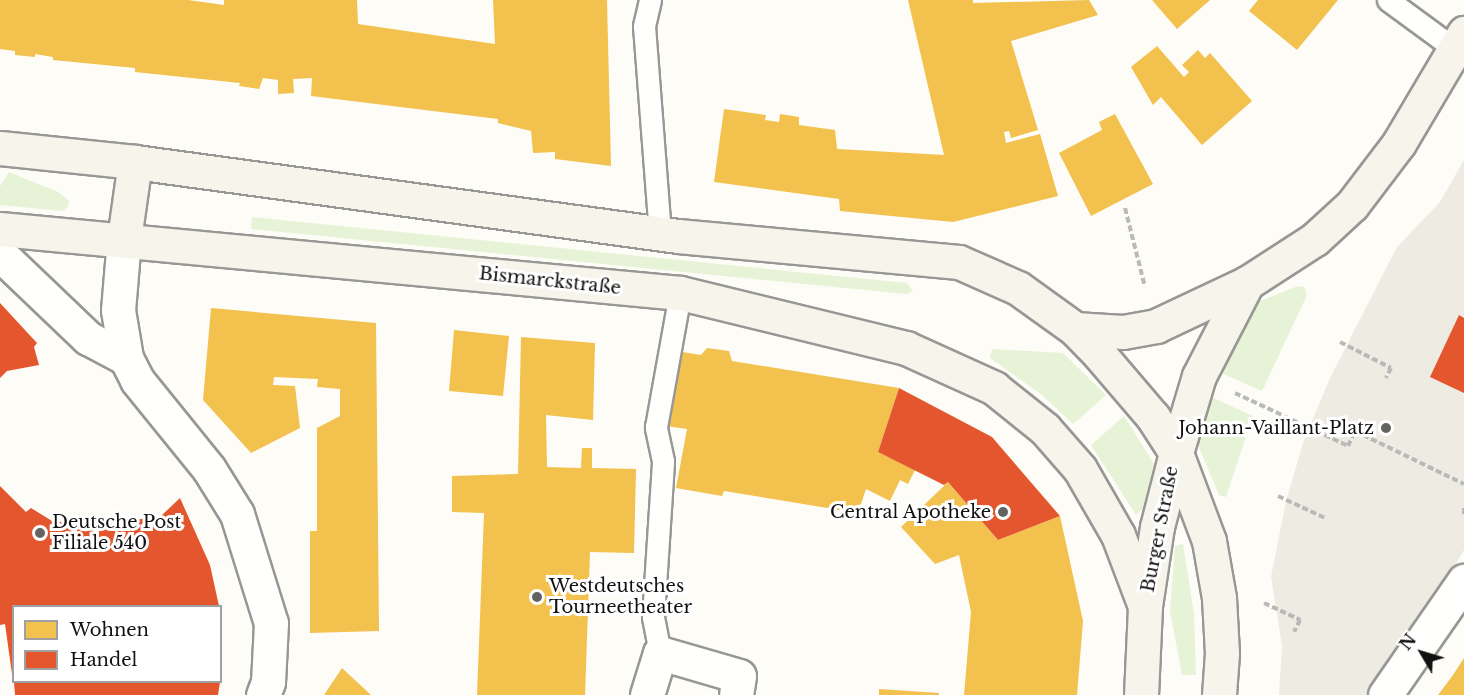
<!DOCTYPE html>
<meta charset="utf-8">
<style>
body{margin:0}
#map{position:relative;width:1464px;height:695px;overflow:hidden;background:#fdfcf7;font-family:"Libre Baskerville",serif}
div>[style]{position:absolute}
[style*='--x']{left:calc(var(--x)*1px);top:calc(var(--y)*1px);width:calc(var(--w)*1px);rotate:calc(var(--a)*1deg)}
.green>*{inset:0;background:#e7f3d7}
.plaza>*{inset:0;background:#edebe2}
.homes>*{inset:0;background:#f2c14e}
.shops>*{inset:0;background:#e4572e}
.path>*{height:4px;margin-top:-2px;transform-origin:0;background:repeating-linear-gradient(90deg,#b9b9b8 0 6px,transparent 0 9px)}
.roads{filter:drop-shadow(2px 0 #979795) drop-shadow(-2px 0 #979795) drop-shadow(0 2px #979795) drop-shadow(0 -2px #979795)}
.lane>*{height:21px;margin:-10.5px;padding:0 10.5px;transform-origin:10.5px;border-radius:10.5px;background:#fffffe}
.street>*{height:33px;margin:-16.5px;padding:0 16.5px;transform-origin:16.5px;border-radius:16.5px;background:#fffffe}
.secondary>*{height:33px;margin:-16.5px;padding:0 16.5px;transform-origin:16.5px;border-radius:16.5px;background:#f6f4eb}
.dots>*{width:16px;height:16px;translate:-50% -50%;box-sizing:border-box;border:3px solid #fff;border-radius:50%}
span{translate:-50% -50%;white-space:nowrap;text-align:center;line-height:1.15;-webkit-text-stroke:6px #fff;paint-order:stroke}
.street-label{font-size:18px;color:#111}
.poi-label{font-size:18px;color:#111}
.right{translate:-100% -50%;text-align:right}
.left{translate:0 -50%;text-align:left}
.legend{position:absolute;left:12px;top:605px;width:210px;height:78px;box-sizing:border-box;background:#fff;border:2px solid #a0a0a0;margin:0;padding:8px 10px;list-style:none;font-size:18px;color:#111}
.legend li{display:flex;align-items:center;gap:12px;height:30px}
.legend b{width:30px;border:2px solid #a0a0a0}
.north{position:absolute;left:1392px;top:623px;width:60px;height:60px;-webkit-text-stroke:4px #fff;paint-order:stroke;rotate:308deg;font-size:16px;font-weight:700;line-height:24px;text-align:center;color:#111}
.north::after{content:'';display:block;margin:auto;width:21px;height:27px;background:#111;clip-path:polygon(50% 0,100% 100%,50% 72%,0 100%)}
</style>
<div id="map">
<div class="green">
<div style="clip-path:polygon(9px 172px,58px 192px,69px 201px,68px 207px,62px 211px,0 205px,0 186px)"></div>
<div style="clip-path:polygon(252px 217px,907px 283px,913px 291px,906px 294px,251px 229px)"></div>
<div style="clip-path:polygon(1298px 286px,1304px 287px,1307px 295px,1262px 391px,1219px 372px,1252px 304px)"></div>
<div style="clip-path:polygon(992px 349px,1063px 353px,1106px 395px,1073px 424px,1042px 395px,990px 358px)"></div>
<div style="clip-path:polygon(1209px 396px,1253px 416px,1226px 497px,1219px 495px,1196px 440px)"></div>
<div style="clip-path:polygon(1124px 416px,1154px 464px,1144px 508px,1136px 515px,1091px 445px)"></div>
<div style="clip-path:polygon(1183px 544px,1194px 613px,1196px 675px,1182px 675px,1170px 611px,1175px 546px)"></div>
</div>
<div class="plaza">
<div style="clip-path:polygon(1464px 160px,1464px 550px,1428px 610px,1365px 695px,1279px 695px,1282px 646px,1271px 577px,1286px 501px,1304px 440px,1330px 378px,1397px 247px,1440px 202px)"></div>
</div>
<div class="homes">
<div style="clip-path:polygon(0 0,188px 0,224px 5px,224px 0,357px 0,358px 24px,495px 44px,493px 0,607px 0,611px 166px,555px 159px,555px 152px,533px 153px,531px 131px,498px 123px,498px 119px,311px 96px,312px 78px,293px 79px,294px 93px,278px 94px,278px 80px,263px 78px,259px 89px,239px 86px,240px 83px,135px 72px,135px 68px,53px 60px,53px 57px,35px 54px,35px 57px,15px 55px,15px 51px,0 49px)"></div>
<div style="clip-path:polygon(908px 0,973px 0,973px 3px,1089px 0,1098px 15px,1011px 41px,1038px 130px,1011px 138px,1009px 131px,1004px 132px,1006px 143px,1040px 134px,1058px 196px,953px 222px,840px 211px,839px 199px,714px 182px,724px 109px,766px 115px,765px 120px,779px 122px,780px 114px,799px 117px,799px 125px,835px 130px,837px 149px,944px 155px)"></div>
<div style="clip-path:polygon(1152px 0,1210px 0,1177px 29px)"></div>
<div style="clip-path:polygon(1258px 0,1338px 0,1297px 50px,1249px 11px)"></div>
<div style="clip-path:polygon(1157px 46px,1184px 77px,1189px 72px,1182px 65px,1198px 50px,1205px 58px,1210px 53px,1252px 101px,1202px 145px,1161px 97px,1153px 105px,1131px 67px)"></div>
<div style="clip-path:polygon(1115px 114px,1153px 184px,1091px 216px,1059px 153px,1102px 130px,1099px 122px)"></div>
<div style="clip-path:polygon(211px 308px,376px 323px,379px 631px,310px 633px,310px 531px,317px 531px,317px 428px,340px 416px,340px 389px,317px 387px,318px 379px,274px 377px,273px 385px,295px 386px,300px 428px,251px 453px,203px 400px)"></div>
<div style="clip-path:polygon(454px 330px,509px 336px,503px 396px,449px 391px)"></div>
<div style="clip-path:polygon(521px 337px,595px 343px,593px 420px,546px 415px,547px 467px,581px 468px,582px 448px,592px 448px,592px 468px,636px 469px,634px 553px,590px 552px,585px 695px,477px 695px,484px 513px,452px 512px,452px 476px,518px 474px)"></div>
<div style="clip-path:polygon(707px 348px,729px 351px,732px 361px,899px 388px,878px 452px,915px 470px,908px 484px,900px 480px,890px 501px,866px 489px,858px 513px,724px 491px,722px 496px,676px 488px,687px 429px,666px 426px,676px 351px,701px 355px)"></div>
<div style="clip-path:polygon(948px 482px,998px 540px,1060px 516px,1083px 621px,1077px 695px,964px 695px,971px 612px,959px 555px,935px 564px,901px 527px)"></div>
<div style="clip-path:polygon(1464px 658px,1464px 695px,1438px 695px,1453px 675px)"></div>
<div style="clip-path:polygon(342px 668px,371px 695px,324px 695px)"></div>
<div style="clip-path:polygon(879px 689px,939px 693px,939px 695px,879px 695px)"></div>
</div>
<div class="shops">
<div style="clip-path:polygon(0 303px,37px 343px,34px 347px,39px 365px,7px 371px,0 378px)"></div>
<div style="clip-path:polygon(1459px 315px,1464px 318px,1464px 393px,1430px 377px)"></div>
<div style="clip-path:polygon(899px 388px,992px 437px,1060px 516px,998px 540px,948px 482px,944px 485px,878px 452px)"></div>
<div style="clip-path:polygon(0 486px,26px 512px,31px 508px,52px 521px,73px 523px,74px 529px,161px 516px,180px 498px,210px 565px,219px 606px,14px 606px,12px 674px,5px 624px,0 625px)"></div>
<div style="clip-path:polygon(14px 682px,220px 682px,218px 695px,15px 695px)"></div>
</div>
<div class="path">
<div style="--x:1125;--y:208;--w:81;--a:75.8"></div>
<div style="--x:1340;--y:342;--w:57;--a:27"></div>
<div style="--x:1391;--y:368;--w:11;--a:117"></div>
<div style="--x:1235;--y:393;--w:125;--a:25.1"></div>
<div style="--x:1348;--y:446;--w:17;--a:-65"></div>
<div style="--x:1355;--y:431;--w:121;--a:25.9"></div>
<div style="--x:1278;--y:496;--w:52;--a:25.1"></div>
<div style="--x:1464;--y:508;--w:6;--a:90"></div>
<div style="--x:1264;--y:603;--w:40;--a:25"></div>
<div style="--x:1300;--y:620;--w:13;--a:117"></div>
</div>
<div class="roads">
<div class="lane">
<div style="--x:650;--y:0;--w:27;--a:103"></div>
<div style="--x:644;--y:26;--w:209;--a:85.6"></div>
<div style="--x:1388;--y:0;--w:83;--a:36.2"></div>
<div style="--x:660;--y:653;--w:37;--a:-101"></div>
<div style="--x:653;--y:617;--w:156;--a:-86.3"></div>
<div style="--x:663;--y:461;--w:35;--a:-102"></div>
<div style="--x:656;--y:427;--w:136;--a:-79.8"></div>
</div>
<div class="street">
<div style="--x:124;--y:239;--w:71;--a:94.8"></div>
<div style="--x:118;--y:310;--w:49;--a:80.5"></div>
<div style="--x:126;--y:358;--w:25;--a:63"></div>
<div style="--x:137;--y:380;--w:114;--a:51"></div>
<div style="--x:209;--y:469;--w:53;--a:58.1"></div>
<div style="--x:237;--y:514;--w:114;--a:72.7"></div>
<div style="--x:271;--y:623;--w:59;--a:92.9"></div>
<div style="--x:268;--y:682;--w:14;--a:111"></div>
<div style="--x:0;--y:254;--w:122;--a:43.7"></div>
<div style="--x:88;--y:338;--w:43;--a:27.8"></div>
<div style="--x:647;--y:695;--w:44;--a:-72.8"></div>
<div style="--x:660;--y:653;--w:82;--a:16.2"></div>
<div style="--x:739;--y:676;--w:19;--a:99"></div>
<div style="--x:1385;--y:695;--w:139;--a:-55.3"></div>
</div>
<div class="secondary">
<div style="--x:0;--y:148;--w:136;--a:5.9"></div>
<div style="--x:135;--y:162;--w:548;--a:7.76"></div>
<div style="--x:678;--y:236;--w:282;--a:5.3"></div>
<div style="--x:959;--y:262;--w:64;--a:23.8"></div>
<div style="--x:1018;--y:288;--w:70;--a:35.7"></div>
<div style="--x:1075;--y:329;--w:36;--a:46"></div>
<div style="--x:1100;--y:355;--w:82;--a:49.5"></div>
<div style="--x:1153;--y:417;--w:43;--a:57.4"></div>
<div style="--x:1176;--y:453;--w:94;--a:69.4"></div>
<div style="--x:1209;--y:541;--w:58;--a:80"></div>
<div style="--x:1219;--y:598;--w:55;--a:86.9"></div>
<div style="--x:1222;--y:653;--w:42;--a:94.1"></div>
<div style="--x:0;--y:229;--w:683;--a:5.38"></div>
<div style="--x:680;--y:293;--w:233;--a:13.7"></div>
<div style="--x:906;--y:348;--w:97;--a:24.4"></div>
<div style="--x:994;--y:388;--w:65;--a:38.8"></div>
<div style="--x:1045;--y:429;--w:53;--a:48.8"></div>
<div style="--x:1080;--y:469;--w:76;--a:60.1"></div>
<div style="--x:1118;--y:535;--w:76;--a:69.2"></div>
<div style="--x:124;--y:239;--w:78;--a:-81.9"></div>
<div style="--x:1075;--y:329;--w:48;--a:3.6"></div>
<div style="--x:1123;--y:332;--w:34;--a:-10"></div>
<div style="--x:1156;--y:326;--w:101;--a:-25.3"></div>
<div style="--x:1247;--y:283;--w:81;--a:-32.9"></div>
<div style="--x:1315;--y:239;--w:50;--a:-42.6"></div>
<div style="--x:1352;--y:205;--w:78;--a:-52.8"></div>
<div style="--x:1399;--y:143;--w:128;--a:-59.4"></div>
<div style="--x:1141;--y:695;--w:89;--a:-87.4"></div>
<div style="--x:1145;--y:606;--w:80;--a:-81.4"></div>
<div style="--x:1157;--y:527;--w:76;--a:-75.6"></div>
<div style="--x:1176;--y:453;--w:80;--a:-73.4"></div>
<div style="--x:1199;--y:376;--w:105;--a:-62.7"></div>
</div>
</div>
<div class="dots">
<div style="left:1386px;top:428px;background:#646362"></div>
<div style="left:1003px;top:512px;background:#646362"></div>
<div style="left:40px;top:533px;background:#646362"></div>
<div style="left:537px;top:597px;background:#646362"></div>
</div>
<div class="street-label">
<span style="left:550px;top:281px;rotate:6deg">Bismarckstraße</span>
<span style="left:1160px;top:529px;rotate:-79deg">Burger Straße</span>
</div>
<div class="poi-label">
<span class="right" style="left:1374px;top:428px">Johann-Vaillant-Platz</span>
<span class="right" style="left:991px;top:512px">Central Apotheke</span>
<span class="left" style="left:52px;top:533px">Deutsche Post<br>Filiale 540</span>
<span class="left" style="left:549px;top:597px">Westdeutsches<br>Tourneetheater</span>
</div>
<ul class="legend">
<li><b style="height:16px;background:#f2c14e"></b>Wohnen</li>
<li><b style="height:16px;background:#e4572e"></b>Handel</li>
</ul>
<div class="north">N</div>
</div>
